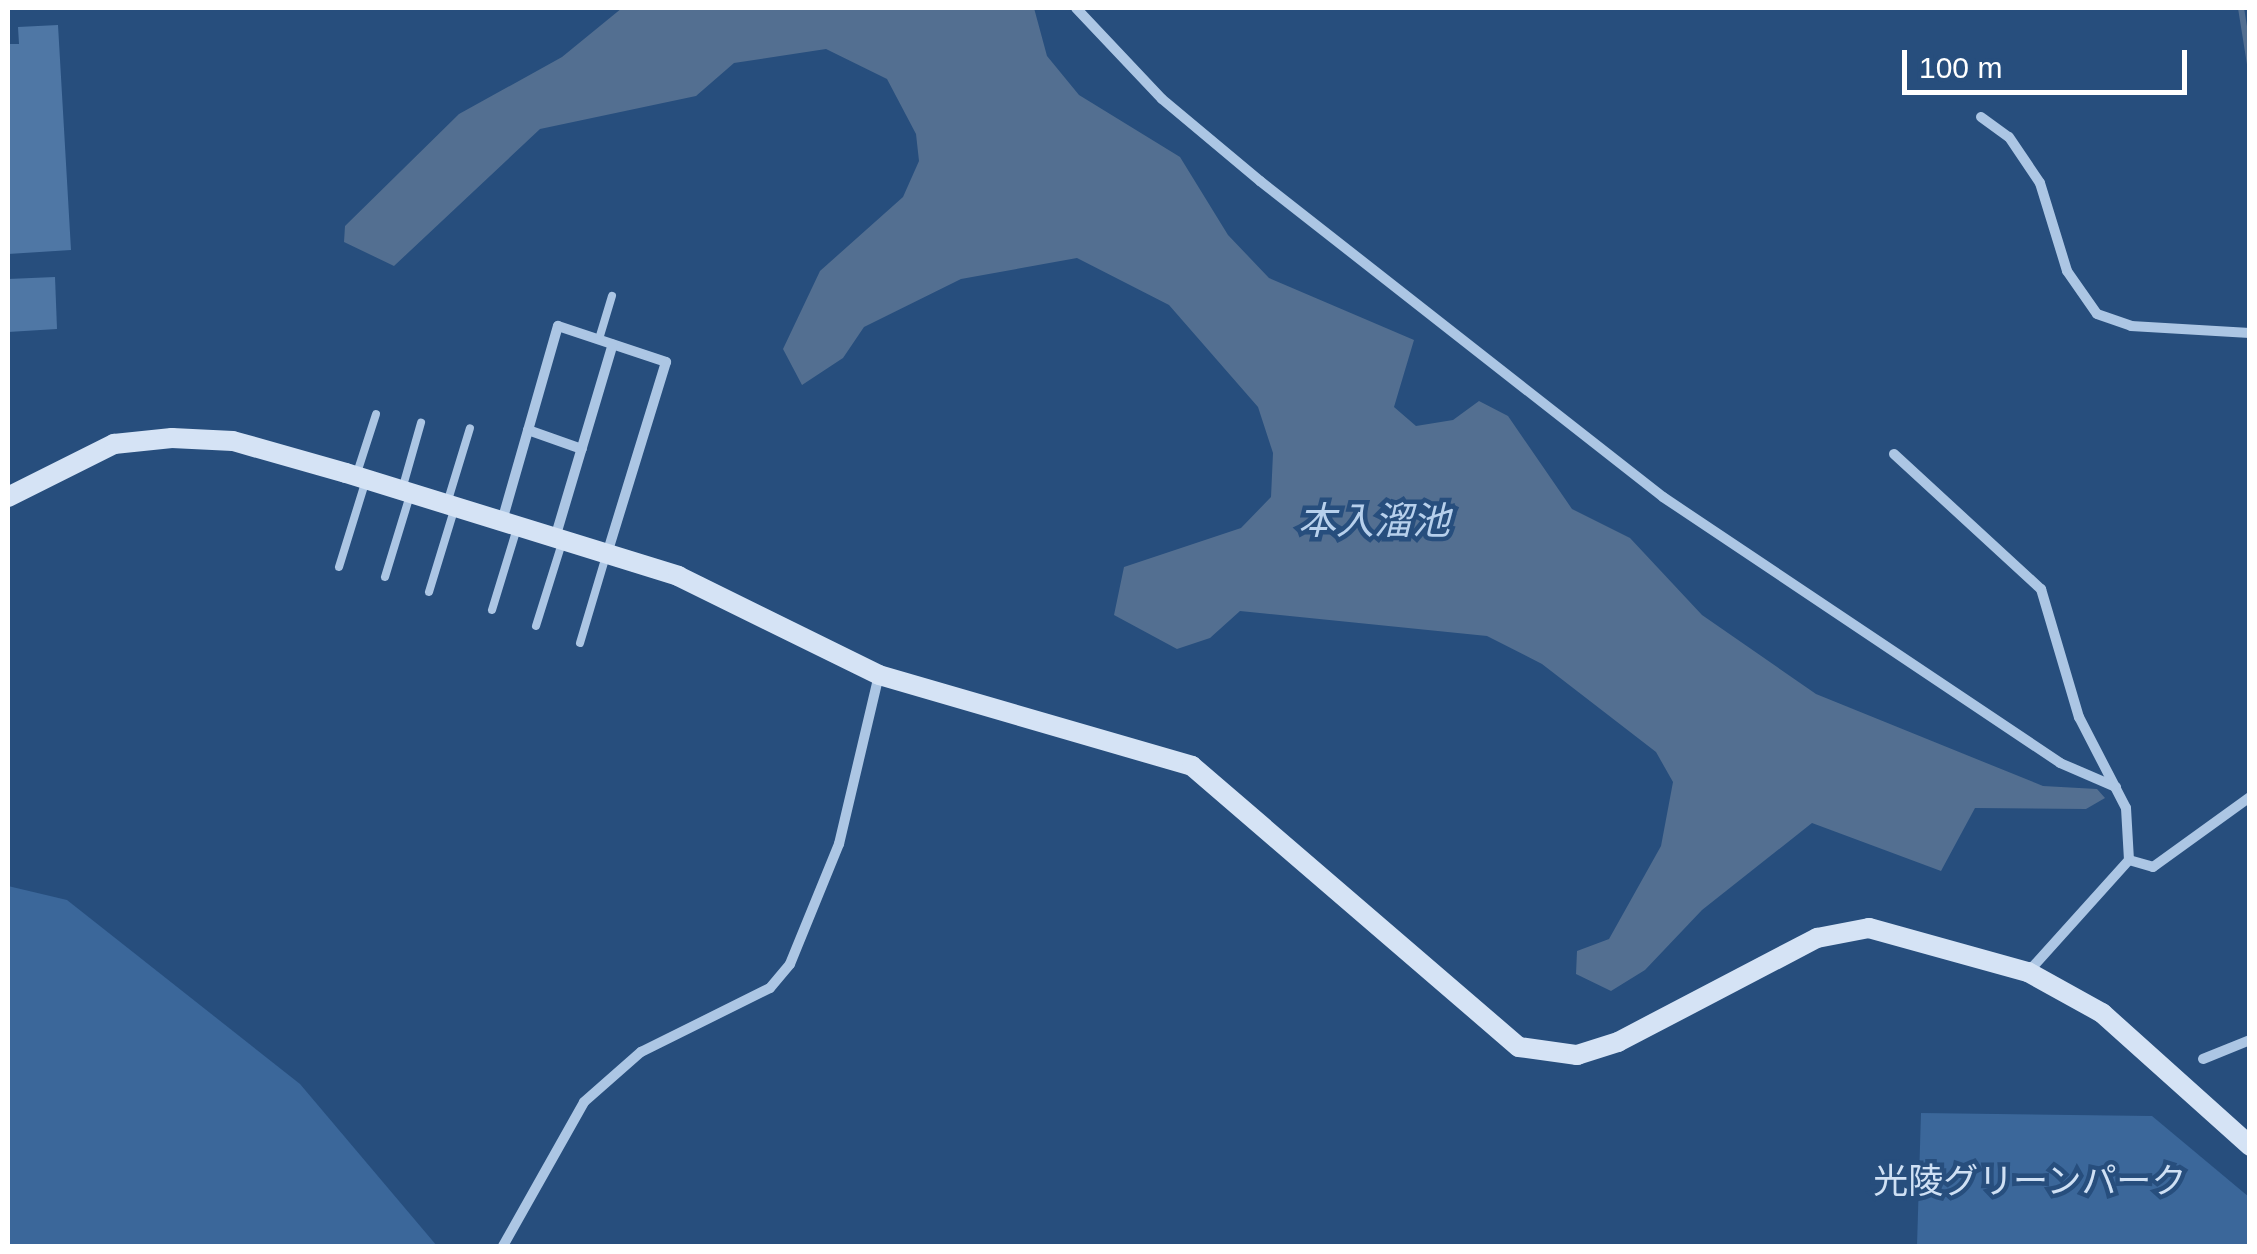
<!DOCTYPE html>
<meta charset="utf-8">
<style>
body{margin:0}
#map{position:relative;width:2257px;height:1254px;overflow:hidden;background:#274e7d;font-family:Helvetica,"Noto Sans JP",sans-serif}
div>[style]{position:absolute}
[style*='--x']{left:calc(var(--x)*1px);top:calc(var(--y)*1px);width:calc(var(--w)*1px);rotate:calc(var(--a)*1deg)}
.green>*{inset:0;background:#3b679a}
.water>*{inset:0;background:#536f91}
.stream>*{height:6px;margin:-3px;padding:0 3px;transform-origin:3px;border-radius:3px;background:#536f91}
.building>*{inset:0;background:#4f77a5}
.lane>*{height:8px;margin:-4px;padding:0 4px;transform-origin:4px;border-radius:4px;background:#acc6e4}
.street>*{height:10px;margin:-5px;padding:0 5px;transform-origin:5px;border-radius:5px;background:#acc6e4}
.secondary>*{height:20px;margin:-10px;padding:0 10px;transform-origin:10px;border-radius:10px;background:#d5e3f5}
span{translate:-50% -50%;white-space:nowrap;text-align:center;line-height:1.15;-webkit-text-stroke:9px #274e7d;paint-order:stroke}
.park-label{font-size:35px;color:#cfe0f4}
.water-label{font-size:38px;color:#b7d0ec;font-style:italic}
.frame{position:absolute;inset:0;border:10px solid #fff;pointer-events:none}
.scale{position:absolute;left:1902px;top:50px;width:285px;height:45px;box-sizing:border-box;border:5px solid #fff;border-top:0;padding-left:12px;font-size:30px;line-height:35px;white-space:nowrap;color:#fff;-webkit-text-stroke:8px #274e7d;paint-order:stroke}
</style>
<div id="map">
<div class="green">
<div style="clip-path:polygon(8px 886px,67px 900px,300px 1084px,437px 1246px,8px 1246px)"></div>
<div style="clip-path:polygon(1921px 1113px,2152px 1116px,2249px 1197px,2249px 1246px,1917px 1246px)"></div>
</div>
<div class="water">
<div style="clip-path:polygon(622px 8px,1034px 8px,1047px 56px,1079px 95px,1180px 157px,1228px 235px,1269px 278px,1414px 340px,1394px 407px,1416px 426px,1453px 420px,1479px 401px,1508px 416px,1572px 509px,1630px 538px,1702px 615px,1816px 694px,2043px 786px,2097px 789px,2105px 798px,2086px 809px,1975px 808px,1941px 871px,1812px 823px,1702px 910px,1645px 970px,1611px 991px,1576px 974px,1577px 951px,1609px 939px,1661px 846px,1673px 782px,1656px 752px,1542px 664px,1487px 636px,1240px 611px,1210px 638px,1177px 649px,1114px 615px,1124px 567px,1241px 528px,1271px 497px,1273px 453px,1258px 407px,1169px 305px,1077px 258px,961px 279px,864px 327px,843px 358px,802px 385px,783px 349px,820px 271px,903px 197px,919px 161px,916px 134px,887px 79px,826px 49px,734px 63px,696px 96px,540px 129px,394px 266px,344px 242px,345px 226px,459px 114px,562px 57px)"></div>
</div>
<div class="stream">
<div style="--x:2241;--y:8;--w:57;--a:80.9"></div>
</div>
<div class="building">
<div style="clip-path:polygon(58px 25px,71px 250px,8px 254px,8px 44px,19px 44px,18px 27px)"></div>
<div style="clip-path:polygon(55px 277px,57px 329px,8px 332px,8px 279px)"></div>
</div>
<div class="lane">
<div style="--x:599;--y:339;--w:45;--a:-73.2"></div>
<div style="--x:356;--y:476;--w:65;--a:-72.1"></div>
<div style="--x:403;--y:486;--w:66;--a:-74.1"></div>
<div style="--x:448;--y:500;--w:75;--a:-73"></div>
<div style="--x:339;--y:567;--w:91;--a:-72.8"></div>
<div style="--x:385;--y:577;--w:86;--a:-73"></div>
<div style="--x:429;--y:592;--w:86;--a:-73"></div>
<div style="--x:492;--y:610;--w:86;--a:-73"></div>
<div style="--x:536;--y:626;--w:90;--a:-72.6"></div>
<div style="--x:580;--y:643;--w:91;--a:-73.4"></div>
</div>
<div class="street">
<div style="--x:1076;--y:8;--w:125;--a:46.6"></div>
<div style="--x:1162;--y:99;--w:128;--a:39.9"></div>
<div style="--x:1260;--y:181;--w:512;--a:38.1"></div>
<div style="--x:1663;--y:497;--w:478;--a:33.8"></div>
<div style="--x:2060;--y:763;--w:61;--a:23.2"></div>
<div style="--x:1981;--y:117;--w:34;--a:36"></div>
<div style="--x:2009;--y:137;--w:55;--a:56"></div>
<div style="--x:2040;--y:183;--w:92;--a:72.9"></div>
<div style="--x:2067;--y:271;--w:52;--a:55.1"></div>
<div style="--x:2097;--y:314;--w:36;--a:19"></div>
<div style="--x:2131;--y:326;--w:119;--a:3.4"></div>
<div style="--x:528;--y:430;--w:57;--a:19.4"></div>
<div style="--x:1894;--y:454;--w:200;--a:42.6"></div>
<div style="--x:2041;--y:589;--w:134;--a:73.5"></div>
<div style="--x:2079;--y:717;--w:102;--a:62.7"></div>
<div style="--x:2126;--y:808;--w:52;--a:86.7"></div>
<div style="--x:2129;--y:860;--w:151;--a:132"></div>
<div style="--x:502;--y:521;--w:203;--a:-74"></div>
<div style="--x:558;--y:326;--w:114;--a:18.4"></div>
<div style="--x:666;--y:362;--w:201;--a:107.1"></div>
<div style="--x:555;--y:538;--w:202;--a:-73.4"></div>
<div style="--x:2129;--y:860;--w:25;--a:16"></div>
<div style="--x:2153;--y:867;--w:120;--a:-35.8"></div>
<div style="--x:2203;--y:1059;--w:51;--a:-22"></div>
<div style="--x:503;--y:1246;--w:165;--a:-60.6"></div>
<div style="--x:584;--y:1102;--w:76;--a:-41.3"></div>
<div style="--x:641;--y:1052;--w:144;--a:-26.4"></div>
<div style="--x:770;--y:988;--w:31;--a:-50"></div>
<div style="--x:790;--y:964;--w:130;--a:-67.8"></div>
<div style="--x:839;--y:844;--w:174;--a:-76.7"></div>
</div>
<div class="secondary">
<div style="--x:8;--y:497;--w:119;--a:-26.6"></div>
<div style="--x:114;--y:444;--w:58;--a:-5.9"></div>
<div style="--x:172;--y:438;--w:61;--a:2.8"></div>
<div style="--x:233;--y:441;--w:117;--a:15.8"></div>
<div style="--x:346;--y:473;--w:348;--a:17.2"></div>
<div style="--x:678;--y:576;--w:224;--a:26.2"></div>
<div style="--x:879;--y:675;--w:326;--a:16.2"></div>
<div style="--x:1192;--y:766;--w:431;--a:40.7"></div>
<div style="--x:1519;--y:1047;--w:59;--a:7.9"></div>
<div style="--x:1577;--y:1055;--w:43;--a:-17.6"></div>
<div style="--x:1618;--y:1042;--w:225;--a:-27.6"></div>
<div style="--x:1817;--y:938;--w:53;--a:-10.9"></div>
<div style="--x:1869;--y:928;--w:165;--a:15.5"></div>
<div style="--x:2028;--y:972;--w:85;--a:29"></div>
<div style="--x:2102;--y:1013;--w:199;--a:41.9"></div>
</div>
<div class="park-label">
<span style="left:2030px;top:1181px">光陵グリーンパーク</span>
</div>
<div class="water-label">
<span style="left:1374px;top:522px">本入溜池</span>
</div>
<div class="frame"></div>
<div class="scale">100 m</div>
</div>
